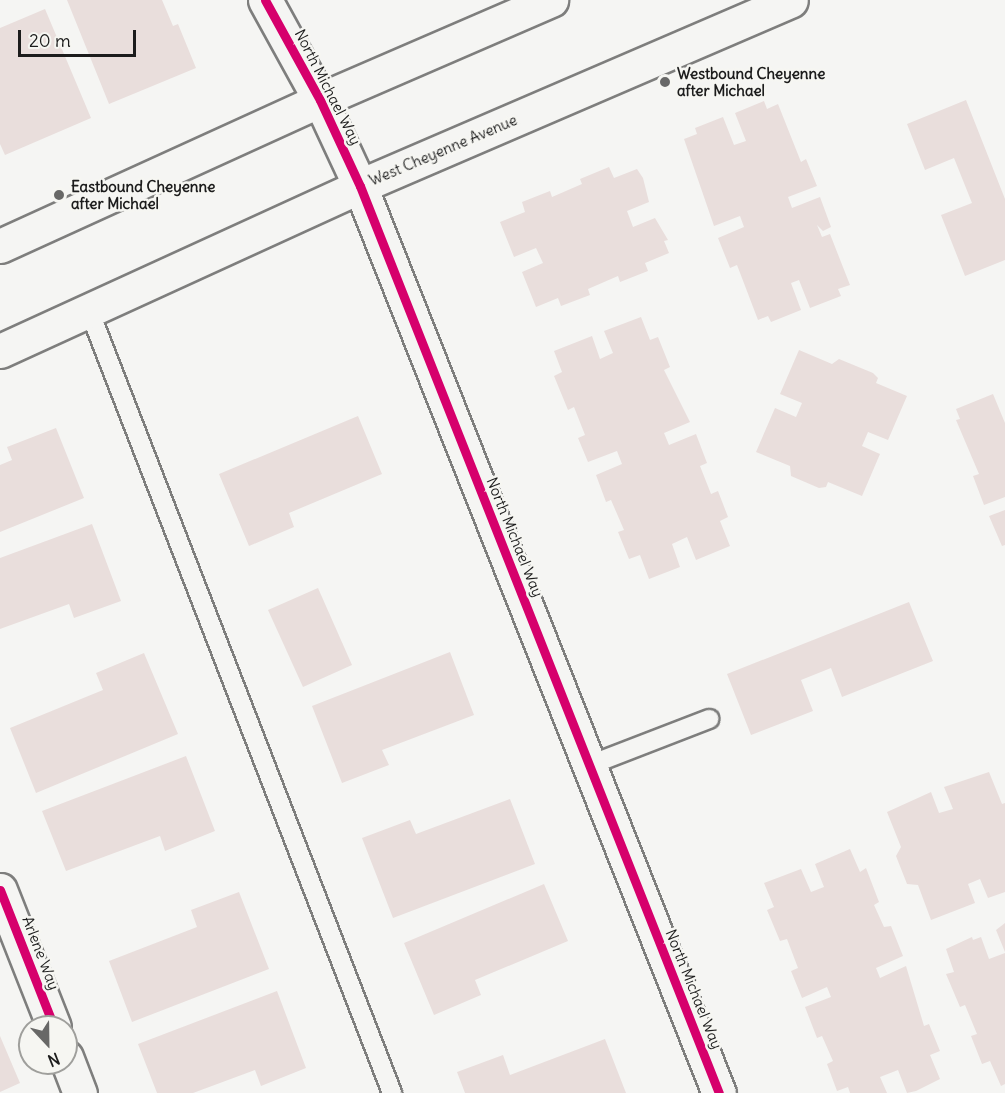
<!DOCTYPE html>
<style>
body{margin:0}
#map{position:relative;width:1005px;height:1093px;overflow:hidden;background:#f5f5f3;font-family:Delius,sans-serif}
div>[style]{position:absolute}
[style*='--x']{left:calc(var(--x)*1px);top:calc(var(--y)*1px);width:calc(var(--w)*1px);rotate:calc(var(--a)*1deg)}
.building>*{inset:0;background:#e9dedc}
.roads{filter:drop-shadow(2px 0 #7e7e7d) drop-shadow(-2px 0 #7e7e7d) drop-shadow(0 2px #7e7e7d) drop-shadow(0 -2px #7e7e7d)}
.service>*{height:18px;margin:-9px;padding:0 9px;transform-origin:9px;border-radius:9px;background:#f5f5f3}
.minor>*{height:33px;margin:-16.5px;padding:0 16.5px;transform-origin:16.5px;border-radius:16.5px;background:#f5f5f3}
.tertiary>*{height:33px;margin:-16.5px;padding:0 16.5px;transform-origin:16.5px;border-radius:16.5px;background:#f5f5f3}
.primary>*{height:33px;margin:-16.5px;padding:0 16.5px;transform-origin:16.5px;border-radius:16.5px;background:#f5f5f3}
.cycleway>*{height:9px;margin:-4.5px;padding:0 4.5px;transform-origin:4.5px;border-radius:4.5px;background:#d6006c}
.dots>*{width:16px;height:16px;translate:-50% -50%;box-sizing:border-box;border:3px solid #f6f6f2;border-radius:50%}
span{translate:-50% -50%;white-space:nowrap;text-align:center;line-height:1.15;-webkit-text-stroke:5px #f6f6f2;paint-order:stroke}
.poi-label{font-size:15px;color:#1c1c1c;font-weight:700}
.left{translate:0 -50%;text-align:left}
.street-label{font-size:15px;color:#1c1c1c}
.north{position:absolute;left:18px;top:1015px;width:60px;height:60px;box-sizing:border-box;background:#f6f6f2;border:2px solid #9f9f9c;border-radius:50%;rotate:158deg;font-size:16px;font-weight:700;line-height:24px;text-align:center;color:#1c1c1c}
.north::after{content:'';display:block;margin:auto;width:21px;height:27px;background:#686867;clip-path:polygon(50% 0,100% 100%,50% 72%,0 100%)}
.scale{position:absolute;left:18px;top:30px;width:118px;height:27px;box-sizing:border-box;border:3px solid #1c1c1c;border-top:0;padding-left:8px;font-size:18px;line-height:21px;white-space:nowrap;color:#1c1c1c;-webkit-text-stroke:4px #f6f6f2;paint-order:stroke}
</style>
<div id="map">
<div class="building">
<div style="clip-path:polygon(67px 0,162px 0,173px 26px,178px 24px,196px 68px,109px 104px)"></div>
<div style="clip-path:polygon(45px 9px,91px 118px,5px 155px,0 144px,0 28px)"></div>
<div style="clip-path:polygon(966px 100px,1005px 199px,1005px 260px,965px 276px,941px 215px,972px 203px,954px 158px,925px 170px,907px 124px)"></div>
<div style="clip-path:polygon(764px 101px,767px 109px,778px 104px,801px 162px,806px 159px,817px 186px,788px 197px,792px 208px,820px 197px,831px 227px,823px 231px,817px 225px,822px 237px,830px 234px,850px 285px,838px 289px,841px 296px,810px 308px,799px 280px,791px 283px,801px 310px,771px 322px,768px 316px,758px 320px,737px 265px,730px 268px,718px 238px,744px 227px,740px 216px,714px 226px,684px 139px,697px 134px,695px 128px,723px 117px,734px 145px,746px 141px,735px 113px)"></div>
<div style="clip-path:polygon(609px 167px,614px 178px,637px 169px,643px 178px,649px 202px,627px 211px,633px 227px,655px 218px,668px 240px,664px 241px,669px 253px,645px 263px,648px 271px,620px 282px,618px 276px,588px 289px,590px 295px,561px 306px,558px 298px,536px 307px,522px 272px,543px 263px,536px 248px,514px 257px,500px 222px,525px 212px,522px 202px,550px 191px,552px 197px,582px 184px,580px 179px)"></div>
<div style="clip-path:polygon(641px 317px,650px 340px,658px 337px,670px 367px,664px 370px,690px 422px,664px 433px,669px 445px,696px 434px,707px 463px,700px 466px,711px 494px,718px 491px,728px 517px,720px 521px,730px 546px,696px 560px,687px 537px,672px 544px,680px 567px,649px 579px,640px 555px,629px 559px,618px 532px,624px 530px,611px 500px,606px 502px,596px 475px,622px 464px,617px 451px,588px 462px,578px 438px,585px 435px,574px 407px,568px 410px,554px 376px,562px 372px,554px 351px,592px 336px,600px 359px,613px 353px,604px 331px)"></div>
<div style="clip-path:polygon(799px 350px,832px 364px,839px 359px,873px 373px,878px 378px,876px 383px,907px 396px,888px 440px,868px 432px,862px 446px,880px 454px,862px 496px,828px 482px,826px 487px,819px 488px,791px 476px,790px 466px,756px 452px,775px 408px,796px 417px,802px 403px,780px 394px)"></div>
<div style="clip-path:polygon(993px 394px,1005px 423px,1005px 497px,984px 505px,973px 476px,979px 474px,956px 420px,960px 419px,956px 409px)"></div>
<div style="clip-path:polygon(358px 416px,382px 474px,289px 513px,294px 527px,249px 546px,219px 474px)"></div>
<div style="clip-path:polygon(56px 428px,84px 498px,0 532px,0 465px,12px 460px,7px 447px)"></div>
<div style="clip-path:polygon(1005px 510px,1005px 545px,1002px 546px,989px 516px)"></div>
<div style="clip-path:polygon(92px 524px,121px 601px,74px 618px,69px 604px,0 629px,0 558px)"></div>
<div style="clip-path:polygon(318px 588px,352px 665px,303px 687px,268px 610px)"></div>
<div style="clip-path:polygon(909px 602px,933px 661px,842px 697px,831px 668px,801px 680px,813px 711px,751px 735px,727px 674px)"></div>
<div style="clip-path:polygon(450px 652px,474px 715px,382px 750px,389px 765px,342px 783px,312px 706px)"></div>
<div style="clip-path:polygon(144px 653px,178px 734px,36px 793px,10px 728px,103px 690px,96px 673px)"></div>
<div style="clip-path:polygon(186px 756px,215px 831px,165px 851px,160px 836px,66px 871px,42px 811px)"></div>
<div style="clip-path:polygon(989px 772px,1002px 804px,1005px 803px,1005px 892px,988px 898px,980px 879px,968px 884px,975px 903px,931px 920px,918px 885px,907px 884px,896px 856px,901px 847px,887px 812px,931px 792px,939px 813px,953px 809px,944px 787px)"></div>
<div style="clip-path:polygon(510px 799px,535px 864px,393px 918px,362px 838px,410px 820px,416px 834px)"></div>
<div style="clip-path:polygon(850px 849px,860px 872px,866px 868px,879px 902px,874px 905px,884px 927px,891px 926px,903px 956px,876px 968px,880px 978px,906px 966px,924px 1026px,929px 1024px,940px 1051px,930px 1055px,940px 1079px,916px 1091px,907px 1093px,898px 1070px,880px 1077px,887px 1093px,850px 1093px,848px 1087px,837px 1091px,827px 1064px,833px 1061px,822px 1036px,817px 1038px,805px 1007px,831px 997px,827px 987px,802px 998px,791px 971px,798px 968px,787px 939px,780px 941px,767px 910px,774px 907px,764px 883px,801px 869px,811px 892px,824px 887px,815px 864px)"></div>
<div style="clip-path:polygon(544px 884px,568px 941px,475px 980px,481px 995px,434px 1015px,404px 943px)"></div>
<div style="clip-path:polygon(239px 892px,269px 969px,132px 1022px,109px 961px,197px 927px,191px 910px)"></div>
<div style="clip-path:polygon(1005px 923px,1005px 952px,996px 930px)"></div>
<div style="clip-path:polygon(972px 937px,973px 940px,981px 937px,989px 959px,1005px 953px,1005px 1084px,1001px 1086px,990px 1061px,982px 1064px,971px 1036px,977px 1034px,965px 1005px,960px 1007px,946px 974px,954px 972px,946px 949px)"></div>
<div style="clip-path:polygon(277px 991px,306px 1068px,261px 1086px,255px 1070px,193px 1093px,157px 1093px,138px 1044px)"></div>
<div style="clip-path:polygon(0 1036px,20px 1083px,0 1092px)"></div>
<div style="clip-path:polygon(605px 1039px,626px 1093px,465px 1093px,457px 1072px,503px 1055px,510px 1075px)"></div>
</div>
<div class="roads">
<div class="service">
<div style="--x:89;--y:310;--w:840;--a:68.84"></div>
<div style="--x:590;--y:765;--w:128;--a:-21.1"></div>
</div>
<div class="minor">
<div style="--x:0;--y:890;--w:147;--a:68.5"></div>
<div style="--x:66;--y:1057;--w:39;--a:69"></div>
</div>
<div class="tertiary">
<div style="--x:265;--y:0;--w:114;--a:61.2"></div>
<div style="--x:320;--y:100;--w:95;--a:65.1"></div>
<div style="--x:360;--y:186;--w:975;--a:68.41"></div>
</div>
<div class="primary">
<div style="--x:0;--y:246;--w:352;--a:-24.5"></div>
<div style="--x:320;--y:100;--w:252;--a:-23.4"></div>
<div style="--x:0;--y:351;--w:396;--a:-24.6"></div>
<div style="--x:360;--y:186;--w:469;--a:-23.3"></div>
</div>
</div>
<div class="cycleway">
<div style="--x:265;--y:0;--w:114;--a:61.2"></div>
<div style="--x:320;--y:100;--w:95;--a:65.1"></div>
<div style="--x:360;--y:186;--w:975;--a:68.41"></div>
<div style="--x:0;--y:890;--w:147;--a:68.5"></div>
</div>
<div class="dots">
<div style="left:665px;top:82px;background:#686867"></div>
<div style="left:59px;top:195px;background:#686867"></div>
</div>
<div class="poi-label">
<span class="left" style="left:677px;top:82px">Westbound Cheyenne<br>after Michael</span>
<span class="left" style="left:71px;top:195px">Eastbound Cheyenne<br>after Michael</span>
</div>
<div class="street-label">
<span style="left:328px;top:87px;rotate:63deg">North Michael Way</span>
<span style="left:443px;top:150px;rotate:-23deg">West Cheyenne Avenue</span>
<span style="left:515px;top:537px;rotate:68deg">North Michael Way</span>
<span style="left:41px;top:953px;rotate:69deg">Arlene Way</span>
<span style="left:694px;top:989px;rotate:68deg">North Michael Way</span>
</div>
<div class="north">N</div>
<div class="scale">20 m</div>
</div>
